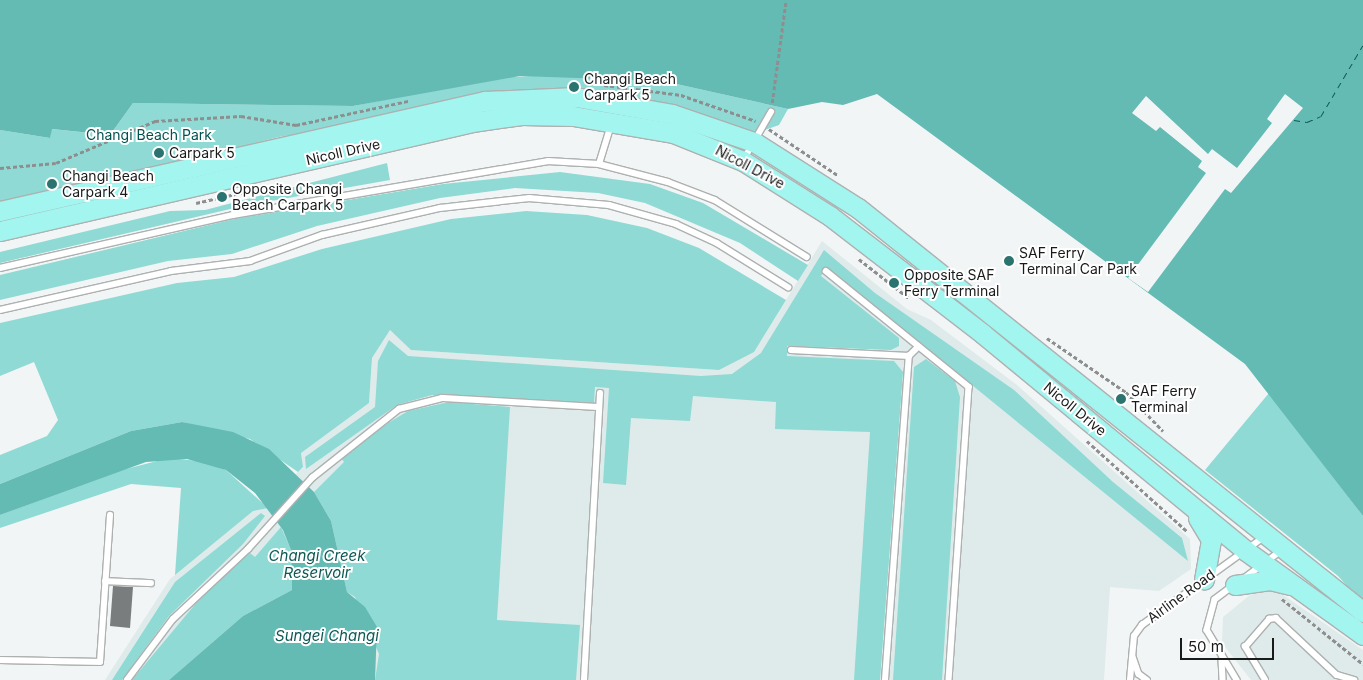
<!DOCTYPE html>
<style>
body{margin:0}
#map{position:relative;width:1363px;height:680px;overflow:hidden;background:#f2f5f5;font-family:Inter,sans-serif}
div>[style]{position:absolute}
[style*='--x']{left:calc(var(--x)*1px);top:calc(var(--y)*1px);width:calc(var(--w)*1px);rotate:calc(var(--a)*1deg)}
.built>*{inset:0;background:#deebea}
.green>*{inset:0;background:#8fdad4}
.water>*{inset:0;background:#64bbb4}
.pier>*{inset:0;background:#f2f5f5}
.ferry>*{height:1px;margin-top:-0.5px;transform-origin:0;background:repeating-linear-gradient(90deg,#0d5955 0 6px,transparent 0 11px)}
.building>*{inset:0;background:#7a7d7d}
.path>*{height:2.5px;margin-top:-1.25px;transform-origin:0;background:repeating-linear-gradient(90deg,#8d8f8f 0 4px,transparent 0 6.5px)}
.roads{filter:drop-shadow(1px 0 #adb1b0) drop-shadow(-1px 0 #adb1b0) drop-shadow(0 1px #adb1b0) drop-shadow(0 -1px #adb1b0)}
.service>*{height:5.5px;margin:-2.75px;padding:0 2.75px;transform-origin:2.75px;border-radius:2.75px;background:#fff}
.primary>*{height:19px;margin:-9.5px;padding:0 9.5px;transform-origin:9.5px;border-radius:9.5px;background:#a3f5f0}
.dots>*{width:14px;height:14px;translate:-50% -50%;box-sizing:border-box;border:2px solid #fff;border-radius:50%}
span{translate:-50% -50%;white-space:nowrap;text-align:center;line-height:1.15;-webkit-text-stroke:4px #fff;paint-order:stroke}
.poi-label{font-size:14px;color:#191a1a}
.left{translate:0 -50%;text-align:left}
.park-label{font-size:14px;color:#00524e}
.street-label{font-size:14px;color:#191a1a}
.water-label{font-size:15px;color:#0d5955;font-style:italic}
.scale{position:absolute;left:1180px;top:638px;width:94px;height:22px;box-sizing:border-box;border:2px solid #191a1a;border-top:0;padding-left:6px;font-size:15px;line-height:18px;white-space:nowrap;color:#191a1a;-webkit-text-stroke:4px #fff;paint-order:stroke}
</style>
<div id="map">
<div class="built">
<div style="clip-path:polygon(822px 241px,907px 309px,931px 320px,1017px 385px,1190px 539px,1191px 569px,1159px 591px,1110px 587px,1104px 680px,105px 680px,170px 579px,298px 472px,303px 468px,301px 453px,369px 403px,372px 358px,390px 330px,411px 350px,719px 370px,761px 341px)"></div>
<div style="clip-path:polygon(1276px 590px,1363px 650px,1363px 680px,1251px 680px,1222px 643px,1223px 617px,1250px 595px)"></div>
</div>
<div class="green">
<div style="clip-path:polygon(548px 75px,663px 81px,788px 109px,779px 125px,748px 136px,658px 105px,575px 86px,279px 137px,0 206px,0 130px,50px 138px,51px 129px,110px 135px,133px 103px,353px 106px,495px 78px)"></div>
<div style="clip-path:polygon(387px 163px,390px 180px,243px 206px,0 263px,0 252px,170px 211px,205px 210px)"></div>
<div style="clip-path:polygon(560px 172px,650px 184px,703px 203px,808px 265px,798px 281px,740px 243px,645px 203px,598px 193px,515px 188px,440px 198px,317px 226px,232px 254px,168px 261px,0 300px,0 275px,234px 219px,443px 184px)"></div>
<div style="clip-path:polygon(526px 211px,587px 215px,647px 228px,699px 248px,786px 300px,754px 352px,719px 370px,411px 350px,390px 330px,372px 358px,369px 403px,301px 453px,303px 467px,298px 472px,250px 439px,182px 422px,131px 431px,0 484px,0 455px,47px 436px,58px 420px,34px 362px,0 376px,0 323px,177px 283px,234px 277px,322px 249px,451px 219px)"></div>
<div style="clip-path:polygon(824px 250px,875px 293px,1014px 390px,1113px 482px,1182px 538px,1188px 561px,827px 267px,821px 276px,899px 338px,899px 346px,891px 350px,787px 346px,787px 356px,894px 361px,903px 372px,880px 680px,854px 680px,870px 432px,775px 429px,776px 402px,693px 396px,690px 421px,631px 418px,626px 485px,603px 483px,609px 388px,595px 387px,594px 403px,432px 395px,397px 405px,306px 469px,305px 457px,375px 407px,378px 361px,389px 340px,408px 356px,701px 376px,732px 374px,761px 353px)"></div>
<div style="clip-path:polygon(926px 359px,955px 381px,960px 397px,942px 680px,893px 680px,914px 367px)"></div>
<div style="clip-path:polygon(1269px 393px,1363px 516px,1363px 603px,1338px 576px,1205px 470px)"></div>
<div style="clip-path:polygon(449px 402px,510px 407px,497px 620px,580px 625px,576px 680px,375px 680px,379px 654px,355px 597px,347px 592px,331px 521px,314px 492px,344px 462px,341px 458px,388px 423px,408px 411px)"></div>
<div style="clip-path:polygon(169px 458px,208px 462px,226px 470px,268px 508px,253px 511px,175px 575px,181px 488px,131px 484px,0 528px,0 515px,118px 471px)"></div>
<div style="clip-path:polygon(261px 513px,265px 516px,243px 544px,169px 616px,122px 680px,112px 680px,175px 582px)"></div>
<div style="clip-path:polygon(281px 527px,291px 550px,292px 590px,243px 616px,169px 680px,132px 680px,207px 590px,250px 553px,255px 557px)"></div>
</div>
<div class="water">
<div style="clip-path:polygon(0 0,1363px 0,1363px 516px,1245px 364px,877px 94px,843px 105px,822px 102px,788px 109px,663px 81px,520px 76px,353px 106px,133px 103px,110px 135px,52px 129px,50px 138px,0 130px)"></div>
<div style="clip-path:polygon(182px 422px,233px 432px,269px 449px,314px 492px,331px 521px,347px 592px,365px 607px,377px 627px,375px 680px,169px 680px,243px 616px,292px 590px,291px 550px,283px 530px,255px 493px,226px 470px,187px 459px,146px 462px,0 515px,0 484px,131px 431px)"></div>
</div>
<div class="pier">
<div style="clip-path:polygon(1285px 94px,1303px 108px,1231px 193px,1225px 189px,1148px 292px,1128px 278px,1206px 173px,1198px 167px,1202px 161px,1160px 127px,1156px 131px,1132px 113px,1146px 96px,1208px 154px,1212px 149px,1237px 168px,1272px 123px,1267px 119px)"></div>
</div>
<div class="ferry">
<div style="--x:1294;--y:120;--w:13;--a:9"></div>
<div style="--x:1307;--y:122;--w:15;--a:-23"></div>
<div style="--x:1321;--y:116;--w:82;--a:-59.4"></div>
</div>
<div class="building">
<div style="clip-path:polygon(113px 586px,133px 587px,130px 628px,110px 626px)"></div>
</div>
<div class="path">
<div style="--x:604;--y:85;--w:78;--a:7.4"></div>
<div style="--x:681;--y:95;--w:79;--a:19.1"></div>
<div style="--x:772;--y:103;--w:104;--a:-82.3"></div>
<div style="--x:769;--y:129;--w:84;--a:33.9"></div>
<div style="--x:0;--y:168;--w:56;--a:-5.1"></div>
<div style="--x:56;--y:163;--w:108;--a:-23"></div>
<div style="--x:155;--y:121;--w:86;--a:-3.3"></div>
<div style="--x:241;--y:116;--w:56;--a:9.3"></div>
<div style="--x:296;--y:125;--w:115;--a:-12.1"></div>
<div style="--x:196;--y:203;--w:63;--a:-12.9"></div>
<div style="--x:859;--y:259;--w:63;--a:38"></div>
<div style="--x:1047;--y:338;--w:96;--a:34.4"></div>
<div style="--x:1126;--y:392;--w:54;--a:46.5"></div>
<div style="--x:1087;--y:441;--w:135;--a:42"></div>
<div style="--x:1282;--y:599;--w:104;--a:38.7"></div>
</div>
<div class="roads">
<div class="service">
<div style="--x:744;--y:159;--w:54;--a:-60.1"></div>
<div style="--x:599;--y:164;--w:41;--a:-72.9"></div>
<div style="--x:0;--y:268;--w:239;--a:-12.8"></div>
<div style="--x:233;--y:215;--w:320;--a:-9.7"></div>
<div style="--x:548;--y:161;--w:51;--a:3.4"></div>
<div style="--x:599;--y:164;--w:71;--a:14.6"></div>
<div style="--x:668;--y:182;--w:50;--a:21"></div>
<div style="--x:715;--y:200;--w:108;--a:31.8"></div>
<div style="--x:826;--y:271;--w:184;--a:39"></div>
<div style="--x:969;--y:387;--w:294;--a:93.9"></div>
<div style="--x:0;--y:310;--w:175;--a:-12.8"></div>
<div style="--x:171;--y:271;--w:80;--a:-7.2"></div>
<div style="--x:250;--y:261;--w:77;--a:-19.9"></div>
<div style="--x:322;--y:235;--w:121;--a:-12.9"></div>
<div style="--x:440;--y:208;--w:90;--a:-6.4"></div>
<div style="--x:529;--y:198;--w:80;--a:5"></div>
<div style="--x:609;--y:205;--w:70;--a:15.8"></div>
<div style="--x:676;--y:224;--w:45;--a:24.9"></div>
<div style="--x:717;--y:243;--w:84;--a:31.8"></div>
<div style="--x:791;--y:350;--w:118;--a:2.9"></div>
<div style="--x:1246;--y:577;--w:45;--a:-36.9"></div>
<div style="--x:105;--y:581;--w:46;--a:2.5"></div>
<div style="--x:1232;--y:587;--w:21;--a:143"></div>
<div style="--x:1215;--y:600;--w:31;--a:105"></div>
<div style="--x:1207;--y:630;--w:58;--a:59"></div>
<div style="--x:1133;--y:657;--w:18;--a:71"></div>
<div style="--x:1139;--y:674;--w:10;--a:37"></div>
<div style="--x:0;--y:660;--w:100;--a:1.1"></div>
<div style="--x:100;--y:662;--w:147;--a:-86.1"></div>
<div style="--x:1222;--y:660;--w:20;--a:87"></div>
<div style="--x:127;--y:680;--w:76;--a:-53"></div>
<div style="--x:173;--y:619;--w:103;--a:-43"></div>
<div style="--x:248;--y:549;--w:96;--a:-48"></div>
<div style="--x:312;--y:478;--w:111;--a:-38.4"></div>
<div style="--x:399;--y:409;--w:44;--a:-14.3"></div>
<div style="--x:442;--y:398;--w:157;--a:3.3"></div>
<div style="--x:584;--y:680;--w:287;--a:-86.8"></div>
<div style="--x:885;--y:680;--w:325;--a:-85.8"></div>
<div style="--x:909;--y:356;--w:13;--a:-45"></div>
<div style="--x:1130;--y:680;--w:44;--a:-84.8"></div>
<div style="--x:1134;--y:636;--w:14;--a:-54"></div>
<div style="--x:1142;--y:625;--w:150;--a:-35.8"></div>
<div style="--x:1265;--y:680;--w:39;--a:-121"></div>
<div style="--x:1245;--y:647;--w:37;--a:-49"></div>
<div style="--x:1269;--y:619;--w:7;--a:-8"></div>
<div style="--x:1276;--y:618;--w:83;--a:43.1"></div>
<div style="--x:1337;--y:675;--w:18;--a:16"></div>
</div>
<div class="primary">
<div style="--x:0;--y:211;--w:497;--a:-12.8"></div>
<div style="--x:485;--y:101;--w:91;--a:-2.5"></div>
<div style="--x:576;--y:97;--w:97;--a:10"></div>
<div style="--x:672;--y:114;--w:87;--a:18.9"></div>
<div style="--x:754;--y:142;--w:123;--a:32.4"></div>
<div style="--x:858;--y:208;--w:647;--a:38.66"></div>
<div style="--x:0;--y:231;--w:484;--a:-13"></div>
<div style="--x:472;--y:122;--w:50;--a:-8"></div>
<div style="--x:522;--y:115;--w:51;--a:1.1"></div>
<div style="--x:573;--y:116;--w:101;--a:9.6"></div>
<div style="--x:673;--y:133;--w:75;--a:21.8"></div>
<div style="--x:743;--y:161;--w:103;--a:32.3"></div>
<div style="--x:830;--y:216;--w:193;--a:37.6"></div>
<div style="--x:983;--y:334;--w:341;--a:39.5"></div>
<div style="--x:1246;--y:551;--w:144;--a:35.7"></div>
<div style="--x:1198;--y:518;--w:26;--a:59"></div>
<div style="--x:1211;--y:540;--w:40;--a:100"></div>
<div style="--x:1235;--y:585;--w:35;--a:-8"></div>
<div style="--x:1270;--y:580;--w:21;--a:14"></div>
</div>
</div>
<div class="dots">
<div style="left:574px;top:87px;background:#2a736e"></div>
<div style="left:159px;top:153px;background:#2a736e"></div>
<div style="left:52px;top:184px;background:#2a736e"></div>
<div style="left:222px;top:197px;background:#2a736e"></div>
<div style="left:1009px;top:261px;background:#2a736e"></div>
<div style="left:894px;top:283px;background:#2a736e"></div>
<div style="left:1121px;top:399px;background:#2a736e"></div>
</div>
<div class="poi-label">
<span class="left" style="left:584px;top:87px">Changi Beach<br>Carpark 5</span>
<span class="left" style="left:169px;top:153px">Carpark 5</span>
<span class="left" style="left:62px;top:184px">Changi Beach<br>Carpark 4</span>
<span class="left" style="left:232px;top:197px">Opposite Changi<br>Beach Carpark 5</span>
<span class="left" style="left:1019px;top:261px">SAF Ferry<br>Terminal Car Park</span>
<span class="left" style="left:904px;top:283px">Opposite SAF<br>Ferry Terminal</span>
<span class="left" style="left:1131px;top:399px">SAF Ferry<br>Terminal</span>
</div>
<div class="park-label">
<span style="left:149px;top:135px">Changi Beach Park</span>
</div>
<div class="street-label">
<span style="left:343px;top:152px;rotate:-13deg">Nicoll Drive</span>
<span style="left:750px;top:167px;rotate:28deg">Nicoll Drive</span>
<span style="left:1075px;top:409px;rotate:39deg">Nicoll Drive</span>
<span style="left:1181px;top:596px;rotate:-36deg">Airline Road</span>
</div>
<div class="water-label">
<span style="left:317px;top:564px">Changi Creek<br>Reservoir</span>
<span style="left:327px;top:636px">Sungei Changi</span>
</div>
<div class="scale">50 m</div>
</div>
